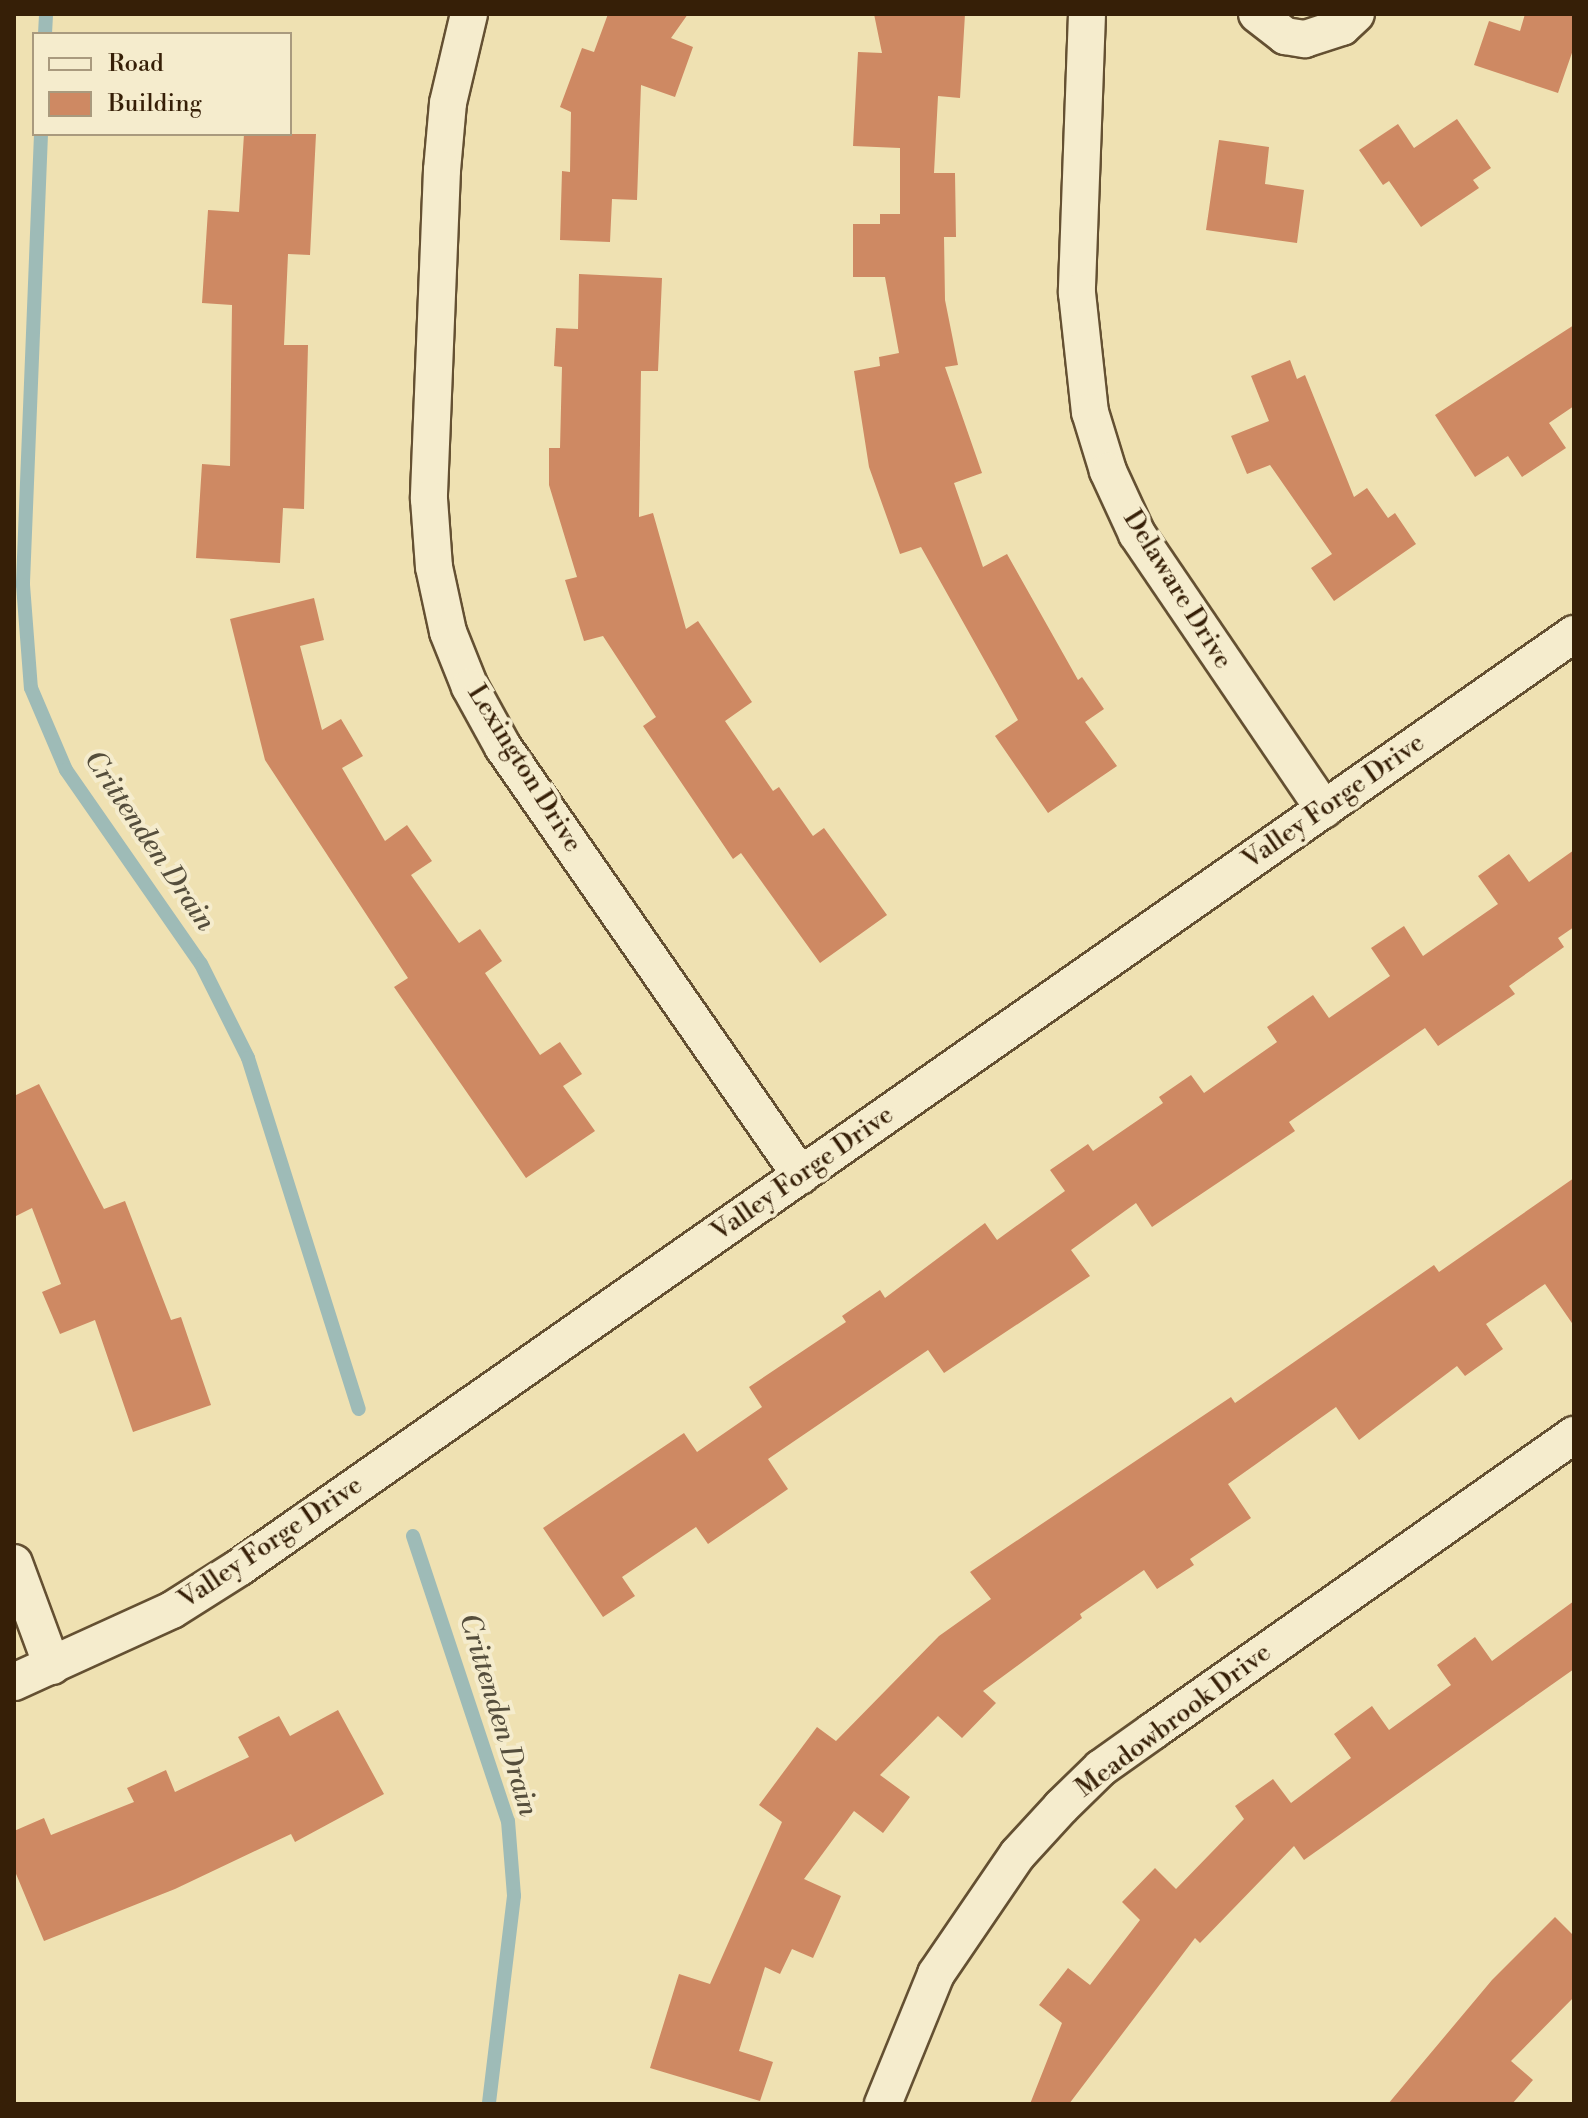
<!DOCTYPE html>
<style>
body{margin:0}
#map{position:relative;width:1588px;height:2118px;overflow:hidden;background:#efe1b2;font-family:"Libre Bodoni",serif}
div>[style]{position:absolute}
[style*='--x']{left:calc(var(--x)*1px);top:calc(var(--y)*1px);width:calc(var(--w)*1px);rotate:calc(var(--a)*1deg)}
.stream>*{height:14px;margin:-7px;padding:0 7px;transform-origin:7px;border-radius:7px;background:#9ebbb7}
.building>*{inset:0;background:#ce8963}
.roads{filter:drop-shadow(2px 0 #645032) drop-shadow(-2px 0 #645032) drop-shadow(0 2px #645032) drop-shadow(0 -2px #645032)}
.street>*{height:36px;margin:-18px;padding:0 18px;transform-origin:18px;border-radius:18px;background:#f5eccd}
span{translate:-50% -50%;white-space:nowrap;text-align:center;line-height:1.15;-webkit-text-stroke:8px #f5eccd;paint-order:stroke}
.street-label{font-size:26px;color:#361f07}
.water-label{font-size:28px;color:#554e3c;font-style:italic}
.frame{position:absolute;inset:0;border:16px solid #361f07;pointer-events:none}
.legend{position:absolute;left:32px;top:32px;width:260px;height:104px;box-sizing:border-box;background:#f5eccd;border:2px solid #a99a7e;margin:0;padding:10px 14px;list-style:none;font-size:24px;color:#361f07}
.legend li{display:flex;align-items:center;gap:16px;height:40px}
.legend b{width:40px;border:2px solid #a99a7e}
</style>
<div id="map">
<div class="stream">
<div style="--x:45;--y:34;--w:20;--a:-87"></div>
<div style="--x:41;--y:134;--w:451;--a:92.3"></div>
<div style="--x:23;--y:585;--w:103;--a:85.6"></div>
<div style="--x:31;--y:688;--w:89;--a:66.9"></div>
<div style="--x:66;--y:770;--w:236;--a:55.2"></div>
<div style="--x:201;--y:964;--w:105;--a:63.4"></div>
<div style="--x:248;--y:1058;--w:368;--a:72.5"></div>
<div style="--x:413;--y:1536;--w:300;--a:71.6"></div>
<div style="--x:508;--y:1821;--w:75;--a:85.4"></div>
<div style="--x:514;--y:1896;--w:209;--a:96.9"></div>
</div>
<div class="building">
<div style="clip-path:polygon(608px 14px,688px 14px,671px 38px,693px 47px,675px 97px,641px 85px,637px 200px,612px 199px,610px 242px,560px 240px,562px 171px,570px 172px,571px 112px,560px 107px,582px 48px,594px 52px)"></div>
<div style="clip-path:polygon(874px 14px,965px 14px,960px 98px,938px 96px,934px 173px,955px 173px,956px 237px,944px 237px,945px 300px,958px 365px,945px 367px,982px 473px,954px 483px,983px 567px,1007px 554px,1078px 680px,1082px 677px,1104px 709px,1085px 722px,1117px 766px,1048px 813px,995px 736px,1018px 720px,921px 547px,900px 554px,869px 467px,854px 371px,880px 366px,879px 357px,899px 353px,885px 277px,853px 277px,853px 224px,880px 224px,880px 214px,900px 214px,900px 148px,853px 146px,858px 52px,882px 53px)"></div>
<div style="clip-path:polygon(1525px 14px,1574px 14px,1574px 47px,1558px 93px,1474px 65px,1489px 21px,1520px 31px)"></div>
<div style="clip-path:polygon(1457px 119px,1491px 168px,1473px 180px,1479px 188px,1421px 227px,1389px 181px,1383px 185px,1359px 150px,1398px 124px,1414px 148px)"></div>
<div style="clip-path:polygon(244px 134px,316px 134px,310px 255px,288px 254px,284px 345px,308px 345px,304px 509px,283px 508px,280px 563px,196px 558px,202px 464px,230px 466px,232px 305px,202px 303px,208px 210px,239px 212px)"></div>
<div style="clip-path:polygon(1219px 140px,1269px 147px,1265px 184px,1304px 190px,1297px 243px,1206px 230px)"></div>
<div style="clip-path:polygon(579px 274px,662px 278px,658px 371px,641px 371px,639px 517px,653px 513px,686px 629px,698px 621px,752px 702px,725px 721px,773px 791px,779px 787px,813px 836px,824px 828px,887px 915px,820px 963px,741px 853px,733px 859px,643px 726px,656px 717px,603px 636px,584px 641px,565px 580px,577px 577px,549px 485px,549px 448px,560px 448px,562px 367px,554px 366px,556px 328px,578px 329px)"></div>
<div style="clip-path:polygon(1574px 325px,1574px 406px,1549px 423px,1566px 448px,1522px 477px,1508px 456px,1475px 477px,1435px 415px)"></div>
<div style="clip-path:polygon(1290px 360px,1297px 379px,1305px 375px,1354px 497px,1367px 488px,1388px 518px,1395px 513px,1416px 544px,1334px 601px,1311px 568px,1332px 554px,1270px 465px,1247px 474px,1231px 436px,1269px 421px,1251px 376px)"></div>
<div style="clip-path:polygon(314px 598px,324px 640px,300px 646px,322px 730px,341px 719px,363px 756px,342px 768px,385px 841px,407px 825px,432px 861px,411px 875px,459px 943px,480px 929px,502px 961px,485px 973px,540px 1055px,560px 1042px,582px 1074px,563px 1086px,595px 1131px,526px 1178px,394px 987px,408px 978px,265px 760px,230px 619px)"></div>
<div style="clip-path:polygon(1574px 850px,1574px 927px,1558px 938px,1564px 947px,1509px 986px,1515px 994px,1438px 1046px,1425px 1028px,1289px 1122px,1295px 1131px,1152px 1227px,1136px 1203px,1071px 1250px,1090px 1276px,944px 1373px,928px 1350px,768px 1459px,788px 1489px,708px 1544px,696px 1527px,622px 1577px,635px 1596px,603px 1617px,543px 1528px,684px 1433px,697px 1452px,762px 1407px,749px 1387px,846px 1322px,842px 1316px,880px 1290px,885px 1298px,985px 1223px,997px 1240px,1065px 1191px,1050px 1170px,1088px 1144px,1093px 1151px,1163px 1103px,1159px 1097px,1191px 1075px,1204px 1093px,1277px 1042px,1267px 1027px,1313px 995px,1329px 1018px,1390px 976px,1371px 948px,1404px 926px,1423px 956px,1498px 904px,1478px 876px,1509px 854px,1529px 882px)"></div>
<div style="clip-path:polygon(39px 1084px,104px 1209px,125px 1201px,171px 1320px,181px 1317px,211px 1405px,133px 1432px,95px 1320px,60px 1334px,42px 1292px,61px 1284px,32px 1208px,14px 1217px,14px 1096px)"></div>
<div style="clip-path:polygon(1574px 1178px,1574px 1326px,1545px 1284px,1486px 1324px,1503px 1349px,1465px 1376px,1457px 1366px,1359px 1440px,1336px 1407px,1228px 1484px,1251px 1518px,1190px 1559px,1194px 1565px,1157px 1589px,1144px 1570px,1080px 1614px,1082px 1618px,983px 1691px,996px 1703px,962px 1738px,938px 1716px,880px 1775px,910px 1797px,883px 1833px,854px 1811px,804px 1879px,841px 1896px,813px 1958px,792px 1949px,780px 1974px,765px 1967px,739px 2051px,773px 2062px,760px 2101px,650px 2068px,679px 1974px,710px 1984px,782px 1822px,759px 1805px,817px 1727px,836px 1741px,939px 1636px,991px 1599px,970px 1572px,1231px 1397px,1235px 1403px,1434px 1265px,1439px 1272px)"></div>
<div style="clip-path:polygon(1574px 1601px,1574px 1669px,1304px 1860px,1294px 1846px,1200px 1943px,1195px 1938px,1069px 2104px,1030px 2104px,1062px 2023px,1039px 2005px,1068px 1968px,1090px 1985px,1140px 1920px,1122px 1902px,1155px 1868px,1176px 1889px,1244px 1819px,1235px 1806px,1273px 1779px,1291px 1803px,1351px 1758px,1334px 1734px,1372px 1706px,1389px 1730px,1451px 1685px,1437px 1665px,1475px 1637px,1492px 1661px)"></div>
<div style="clip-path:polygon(338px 1710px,384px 1794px,295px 1842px,291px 1834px,175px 1889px,44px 1941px,14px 1869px,14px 1831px,44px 1818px,51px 1835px,134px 1802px,127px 1788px,166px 1770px,175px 1792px,249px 1757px,238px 1737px,279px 1716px,290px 1736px)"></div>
<div style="clip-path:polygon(1555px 1917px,1574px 1936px,1574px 1997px,1511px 2061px,1533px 2080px,1512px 2104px,1388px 2104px,1492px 1980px)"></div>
</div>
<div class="roads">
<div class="street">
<div style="--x:469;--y:14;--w:91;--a:103.3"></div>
<div style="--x:448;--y:103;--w:67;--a:95.1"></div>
<div style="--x:442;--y:170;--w:329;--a:92.3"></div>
<div style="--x:429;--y:499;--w:68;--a:85.8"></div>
<div style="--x:434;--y:567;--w:66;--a:77.8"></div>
<div style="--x:448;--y:632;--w:59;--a:68.2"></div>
<div style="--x:470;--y:687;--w:68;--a:61.2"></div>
<div style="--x:503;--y:747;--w:522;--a:55.21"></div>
<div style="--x:1087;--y:14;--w:279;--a:92.1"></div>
<div style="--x:1077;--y:293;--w:120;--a:83.8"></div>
<div style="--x:1090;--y:412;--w:62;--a:73"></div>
<div style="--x:1108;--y:471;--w:69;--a:65.3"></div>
<div style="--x:1137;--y:534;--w:333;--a:55.8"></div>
<div style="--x:1257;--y:14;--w:36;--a:38"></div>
<div style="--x:1285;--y:36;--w:20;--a:9"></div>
<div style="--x:1305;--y:39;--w:39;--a:-18"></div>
<div style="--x:1342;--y:27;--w:19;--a:-43"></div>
<div style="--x:14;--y:1563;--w:110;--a:69.7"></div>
<div style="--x:14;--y:1682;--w:174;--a:-24.5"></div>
<div style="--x:172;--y:1610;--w:80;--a:-32.3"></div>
<div style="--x:240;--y:1567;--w:1628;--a:-34.97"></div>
<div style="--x:883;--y:2104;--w:140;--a:-67.8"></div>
<div style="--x:936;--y:1974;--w:145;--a:-55.7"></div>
<div style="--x:1018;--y:1854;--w:64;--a:-47.5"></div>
<div style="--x:1061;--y:1807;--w:56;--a:-44.3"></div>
<div style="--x:1101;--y:1768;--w:64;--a:-35.4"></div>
<div style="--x:1153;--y:1731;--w:515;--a:-35.11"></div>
</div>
</div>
<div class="street-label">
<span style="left:1177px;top:590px;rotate:58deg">Delaware Drive</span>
<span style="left:524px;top:769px;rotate:58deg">Lexington Drive</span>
<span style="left:1334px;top:802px;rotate:-35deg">Valley Forge Drive</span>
<span style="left:803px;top:1174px;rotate:-35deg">Valley Forge Drive</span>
<span style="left:271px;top:1543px;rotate:-34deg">Valley Forge Drive</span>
<span style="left:1174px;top:1721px;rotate:-37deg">Meadowbrook Drive</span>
</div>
<div class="water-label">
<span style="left:149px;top:841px;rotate:56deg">Crittenden Drain</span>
<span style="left:498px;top:1715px;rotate:73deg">Crittenden Drain</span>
</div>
<div class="frame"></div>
<ul class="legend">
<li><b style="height:10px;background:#f5eccd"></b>Road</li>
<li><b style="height:22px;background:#ce8963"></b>Building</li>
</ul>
</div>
